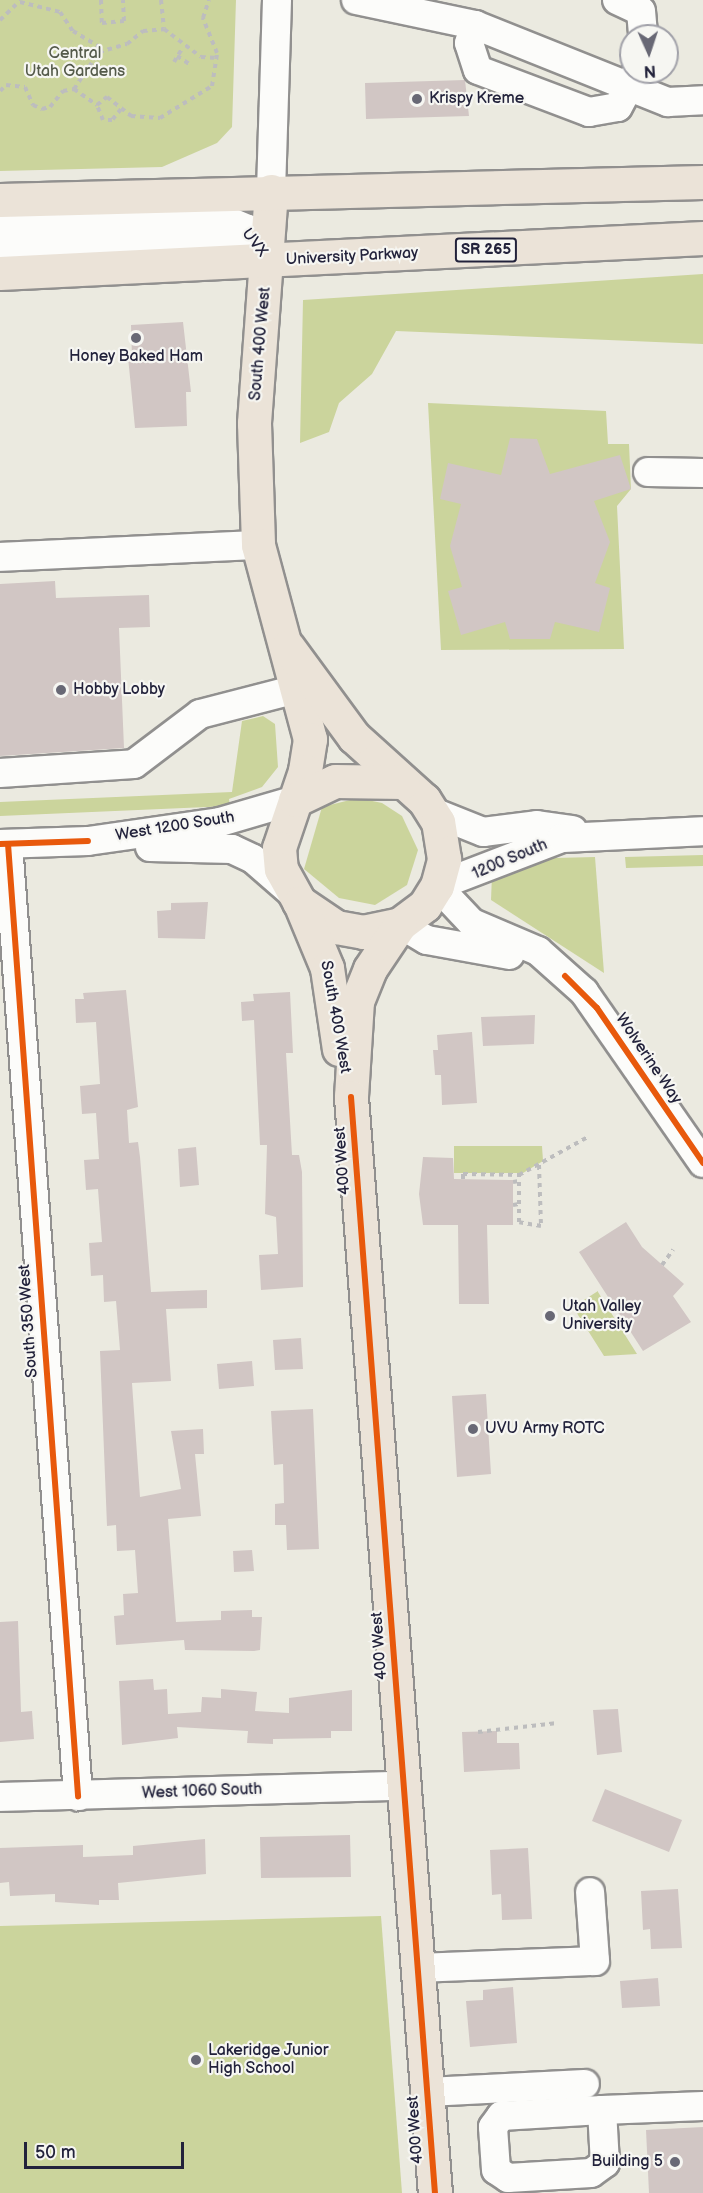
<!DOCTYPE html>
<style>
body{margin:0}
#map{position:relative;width:703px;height:2193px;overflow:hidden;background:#ebeae0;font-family:"Balsamiq Sans",sans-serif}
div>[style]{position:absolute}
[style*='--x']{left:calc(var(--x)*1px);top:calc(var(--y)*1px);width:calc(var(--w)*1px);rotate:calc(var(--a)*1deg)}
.green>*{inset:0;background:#cbd49c}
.building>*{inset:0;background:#d1c6c4}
.path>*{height:4px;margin-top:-2px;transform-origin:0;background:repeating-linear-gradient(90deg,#bdbdbe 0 4.5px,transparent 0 9px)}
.roads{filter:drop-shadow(2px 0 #91908f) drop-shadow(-2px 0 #91908f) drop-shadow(0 2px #91908f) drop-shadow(0 -2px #91908f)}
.minor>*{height:28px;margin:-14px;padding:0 14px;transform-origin:14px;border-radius:14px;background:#fcfcfa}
.major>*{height:33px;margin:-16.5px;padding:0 16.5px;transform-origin:16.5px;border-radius:16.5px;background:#ebe3d8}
.cycleway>*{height:6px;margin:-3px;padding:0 3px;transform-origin:3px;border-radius:3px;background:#e8590c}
.dots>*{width:16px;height:16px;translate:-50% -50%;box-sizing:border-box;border:3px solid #f6f6f2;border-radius:50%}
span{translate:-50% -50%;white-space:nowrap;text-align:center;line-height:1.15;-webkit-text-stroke:4.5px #f6f6f2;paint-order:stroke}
.shield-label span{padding:2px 4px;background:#f6f6f2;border:2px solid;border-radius:4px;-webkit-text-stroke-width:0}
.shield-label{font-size:15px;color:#22223b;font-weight:700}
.park-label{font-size:16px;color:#545a4a}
.poi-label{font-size:16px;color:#22223b}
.left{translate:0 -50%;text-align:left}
.right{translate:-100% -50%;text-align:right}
.street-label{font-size:16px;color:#22223b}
.north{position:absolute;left:619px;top:24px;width:60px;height:60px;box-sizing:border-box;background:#f6f6f2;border:2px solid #a1a1a9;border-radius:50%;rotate:177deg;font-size:16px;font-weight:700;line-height:24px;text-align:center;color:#22223b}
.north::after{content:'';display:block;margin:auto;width:21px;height:27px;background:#686875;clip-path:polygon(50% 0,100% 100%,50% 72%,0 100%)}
.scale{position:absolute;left:24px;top:2142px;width:160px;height:27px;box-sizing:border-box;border:3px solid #22223b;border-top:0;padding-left:8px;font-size:18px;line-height:21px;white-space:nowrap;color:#22223b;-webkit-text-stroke:4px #f6f6f2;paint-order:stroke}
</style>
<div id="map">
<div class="green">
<div style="clip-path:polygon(0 0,236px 0,232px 127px,217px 143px,162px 167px,0 171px)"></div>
<div style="clip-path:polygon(703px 274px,703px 344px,396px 331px,372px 374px,339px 403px,329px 432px,300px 443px,303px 300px)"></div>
<div style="clip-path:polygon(428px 403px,606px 411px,608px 444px,629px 444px,631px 489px,617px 506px,624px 649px,441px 650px)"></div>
<div style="clip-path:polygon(263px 716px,275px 724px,278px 767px,262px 787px,229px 799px,230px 806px,0 816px,0 802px,232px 792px,242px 721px)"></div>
<div style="clip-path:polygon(358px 798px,382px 803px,402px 816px,418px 850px,407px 885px,375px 905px,339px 898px,304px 869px,322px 807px)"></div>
<div style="clip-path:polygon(703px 855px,703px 866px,626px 868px,625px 857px)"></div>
<div style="clip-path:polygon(595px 857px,604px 973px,491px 900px,492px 875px,514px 859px)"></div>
<div style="clip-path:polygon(454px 1146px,542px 1146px,543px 1161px,523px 1173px,454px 1173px)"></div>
<div style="clip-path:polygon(598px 1291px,598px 1292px,637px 1354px,604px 1356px,573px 1307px)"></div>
<div style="clip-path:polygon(381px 1916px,402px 2193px,0 2193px,0 1926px)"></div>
</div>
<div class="building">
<div style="clip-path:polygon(465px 80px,469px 116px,366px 119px,365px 83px)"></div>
<div style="clip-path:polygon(183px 322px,191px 392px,186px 392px,187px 426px,135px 428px,128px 357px,132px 357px,131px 325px)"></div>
<div style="clip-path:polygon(510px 438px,537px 439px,550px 474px,620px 455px,631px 489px,594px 501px,610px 542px,595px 583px,610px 588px,599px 632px,555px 622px,550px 639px,510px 639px,505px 622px,461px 635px,448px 591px,462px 587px,450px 546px,461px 504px,440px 499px,448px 463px,501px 475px)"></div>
<div style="clip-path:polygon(55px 581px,56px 598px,149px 595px,150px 627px,119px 628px,124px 748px,0 756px,0 584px)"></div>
<div style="clip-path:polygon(208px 902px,205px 939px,158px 938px,157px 911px,171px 910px,171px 903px)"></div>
<div style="clip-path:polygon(126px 990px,138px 1107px,127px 1110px,129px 1143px,138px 1142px,140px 1157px,151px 1292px,207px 1290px,207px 1308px,166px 1309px,171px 1381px,132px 1383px,140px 1497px,181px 1489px,171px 1431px,203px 1429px,204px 1454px,195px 1454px,201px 1516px,168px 1519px,176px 1622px,221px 1620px,221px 1611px,252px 1610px,252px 1617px,262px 1617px,260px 1650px,254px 1651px,185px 1650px,184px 1640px,116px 1645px,114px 1616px,124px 1615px,123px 1594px,138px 1593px,135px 1550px,117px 1551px,116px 1525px,107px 1526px,100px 1351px,120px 1350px,116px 1301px,104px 1302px,103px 1275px,91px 1276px,89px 1243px,102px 1242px,98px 1189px,86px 1190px,84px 1160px,99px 1159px,96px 1113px,82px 1114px,80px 1086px,100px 1084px,96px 1022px,76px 1023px,75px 999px,84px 999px,83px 993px)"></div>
<div style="clip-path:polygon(290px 992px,293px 1053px,286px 1053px,292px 1155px,299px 1155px,302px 1172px,303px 1287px,261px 1290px,259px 1255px,278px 1254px,276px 1217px,265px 1214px,267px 1145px,260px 1145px,254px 1020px,242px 1021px,241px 1002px,254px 1001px,253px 994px)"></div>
<div style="clip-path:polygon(535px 1015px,534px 1044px,483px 1046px,481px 1017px)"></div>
<div style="clip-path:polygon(472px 1032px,477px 1103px,442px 1105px,441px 1075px,435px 1075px,433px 1050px,438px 1050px,437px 1035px)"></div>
<div style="clip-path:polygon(196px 1147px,199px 1185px,180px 1187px,178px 1149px)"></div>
<div style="clip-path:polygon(423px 1157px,453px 1158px,454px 1179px,513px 1180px,513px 1225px,487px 1225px,489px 1304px,459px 1304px,458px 1225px,423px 1225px,419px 1194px)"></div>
<div style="clip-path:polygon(626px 1222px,642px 1247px,684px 1284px,673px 1296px,691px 1322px,643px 1351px,579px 1252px)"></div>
<div style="clip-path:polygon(301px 1338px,303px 1369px,275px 1370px,273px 1340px)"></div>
<div style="clip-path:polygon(252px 1361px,254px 1386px,219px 1389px,217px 1364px)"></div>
<div style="clip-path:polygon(486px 1394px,491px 1474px,457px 1477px,452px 1396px)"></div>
<div style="clip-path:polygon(313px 1409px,319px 1549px,287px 1550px,286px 1525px,275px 1525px,275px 1504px,284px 1503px,283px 1464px,274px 1465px,271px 1411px)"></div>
<div style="clip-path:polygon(252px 1550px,254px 1571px,234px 1572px,233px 1551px)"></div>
<div style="clip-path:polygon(18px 1621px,21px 1712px,32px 1711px,34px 1739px,0 1742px,0 1622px)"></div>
<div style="clip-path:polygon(153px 1679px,154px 1690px,167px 1689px,168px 1714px,201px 1712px,202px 1697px,221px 1698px,221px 1689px,257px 1692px,255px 1711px,289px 1713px,289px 1698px,352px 1690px,352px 1731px,331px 1731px,331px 1738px,273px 1739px,273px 1744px,247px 1743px,248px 1731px,177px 1727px,178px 1738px,122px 1745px,119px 1681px)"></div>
<div style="clip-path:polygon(618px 1709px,622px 1752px,597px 1755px,593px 1710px)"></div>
<div style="clip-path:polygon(497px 1731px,497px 1743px,519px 1743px,520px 1769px,464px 1772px,462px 1732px)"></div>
<div style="clip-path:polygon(605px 1789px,682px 1820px,669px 1852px,592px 1821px)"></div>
<div style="clip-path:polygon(350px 1835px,351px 1877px,261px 1878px,260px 1837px)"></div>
<div style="clip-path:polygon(205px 1839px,206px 1874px,118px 1883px,119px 1900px,99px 1900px,99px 1905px,55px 1902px,55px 1894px,10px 1896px,9px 1882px,0 1883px,0 1848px,83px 1845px,83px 1857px,133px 1855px,133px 1846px)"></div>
<div style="clip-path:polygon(528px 1848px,532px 1919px,502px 1920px,501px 1894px,492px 1895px,490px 1850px)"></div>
<div style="clip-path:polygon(678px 1889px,682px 1948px,651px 1949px,650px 1929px,643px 1930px,641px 1891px)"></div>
<div style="clip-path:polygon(658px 1978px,660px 2006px,622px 2008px,620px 1981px)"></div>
<div style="clip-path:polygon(513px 1987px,517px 2043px,470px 2047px,466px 2001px,483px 2000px,483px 1990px)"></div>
<div style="clip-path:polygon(703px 2127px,703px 2193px,649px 2193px,646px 2130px)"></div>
</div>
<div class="path">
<div style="--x:101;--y:0;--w:23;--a:88"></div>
<div style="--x:102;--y:23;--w:22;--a:-5"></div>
<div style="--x:124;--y:21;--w:21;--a:-93"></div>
<div style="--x:161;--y:0;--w:28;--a:84"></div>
<div style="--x:20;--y:2;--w:41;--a:14"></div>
<div style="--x:60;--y:12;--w:23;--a:56"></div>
<div style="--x:73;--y:31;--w:35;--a:31"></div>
<div style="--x:0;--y:20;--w:28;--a:-44"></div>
<div style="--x:177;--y:56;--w:17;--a:33"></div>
<div style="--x:174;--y:62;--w:17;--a:-59"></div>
<div style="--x:74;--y:89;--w:45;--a:-56"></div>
<div style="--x:99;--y:52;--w:29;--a:-16"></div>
<div style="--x:127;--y:44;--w:21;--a:-39"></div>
<div style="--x:143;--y:31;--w:21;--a:-5"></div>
<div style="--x:164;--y:29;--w:46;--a:37.1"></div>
<div style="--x:201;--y:57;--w:17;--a:3"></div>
<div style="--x:0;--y:91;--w:8;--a:-45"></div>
<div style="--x:6;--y:85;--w:19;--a:6"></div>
<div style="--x:25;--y:87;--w:20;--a:66"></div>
<div style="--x:33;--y:105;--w:10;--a:24"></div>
<div style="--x:42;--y:109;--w:8;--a:-14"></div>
<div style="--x:50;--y:107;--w:21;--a:-51"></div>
<div style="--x:63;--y:91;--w:11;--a:-10"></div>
<div style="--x:74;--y:89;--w:28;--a:35"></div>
<div style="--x:121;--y:109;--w:14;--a:129"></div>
<div style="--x:112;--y:120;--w:9;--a:180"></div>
<div style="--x:103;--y:120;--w:16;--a:-112"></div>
<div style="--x:97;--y:105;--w:13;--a:-39"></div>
<div style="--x:107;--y:97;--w:31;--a:38"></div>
<div style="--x:131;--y:116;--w:29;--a:4"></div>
<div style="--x:160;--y:118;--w:61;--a:-31.6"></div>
<div style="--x:212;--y:86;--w:33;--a:-81"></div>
<div style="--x:217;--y:53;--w:38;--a:-112"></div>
<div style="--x:203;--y:18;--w:19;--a:-72"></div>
<div style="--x:539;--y:1165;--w:61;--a:88.1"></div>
<div style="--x:541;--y:1226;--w:22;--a:-170"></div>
<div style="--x:519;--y:1222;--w:47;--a:-90"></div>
<div style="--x:519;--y:1175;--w:77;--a:-28.9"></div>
<div style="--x:463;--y:1179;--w:5;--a:-90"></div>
<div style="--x:463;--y:1174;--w:56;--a:1"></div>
<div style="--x:513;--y:1182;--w:6;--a:-9"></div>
<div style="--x:513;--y:1205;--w:6;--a:-9"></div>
<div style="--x:662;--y:1265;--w:19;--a:-54"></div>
<div style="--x:478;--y:1732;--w:80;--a:-6.5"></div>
</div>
<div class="roads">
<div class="minor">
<div style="--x:356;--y:0;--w:122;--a:11.9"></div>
<div style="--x:475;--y:25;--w:208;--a:21.8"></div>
<div style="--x:668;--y:102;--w:35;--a:-3"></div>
<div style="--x:617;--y:0;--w:26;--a:25"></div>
<div style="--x:641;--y:11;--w:25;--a:85"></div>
<div style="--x:475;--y:25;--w:19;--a:108"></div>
<div style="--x:469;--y:43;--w:28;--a:72"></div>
<div style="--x:478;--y:70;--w:119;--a:20.7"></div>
<div style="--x:589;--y:112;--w:29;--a:-10"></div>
<div style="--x:618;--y:107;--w:40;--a:-62"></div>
<div style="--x:271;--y:191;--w:191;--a:-88.2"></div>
<div style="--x:0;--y:219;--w:207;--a:-1.9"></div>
<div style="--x:207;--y:212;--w:44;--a:22.5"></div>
<div style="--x:248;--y:229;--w:39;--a:58"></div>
<div style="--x:0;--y:245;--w:199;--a:-2.3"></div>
<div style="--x:199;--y:237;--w:43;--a:6.6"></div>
<div style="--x:242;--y:242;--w:19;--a:28"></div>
<div style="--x:648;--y:472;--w:55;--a:1"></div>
<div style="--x:0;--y:557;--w:258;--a:-2.7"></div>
<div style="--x:0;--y:773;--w:134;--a:-3.8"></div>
<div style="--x:134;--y:764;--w:83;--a:-37.1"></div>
<div style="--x:200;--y:714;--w:100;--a:-14.5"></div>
<div style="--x:433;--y:812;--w:54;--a:21.8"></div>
<div style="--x:483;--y:832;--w:54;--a:-7.4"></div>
<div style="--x:537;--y:825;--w:36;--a:8"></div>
<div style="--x:0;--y:844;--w:88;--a:-2"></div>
<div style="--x:88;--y:841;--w:133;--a:-8.2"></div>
<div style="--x:220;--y:822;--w:78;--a:-16.3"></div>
<div style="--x:8;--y:844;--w:955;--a:85.79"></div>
<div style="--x:150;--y:847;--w:82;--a:1.4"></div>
<div style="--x:232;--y:849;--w:23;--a:25"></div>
<div style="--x:253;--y:859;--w:49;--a:40.9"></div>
<div style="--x:437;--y:886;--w:51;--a:46.6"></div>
<div style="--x:472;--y:923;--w:72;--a:23"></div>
<div style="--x:538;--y:951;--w:62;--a:41.7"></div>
<div style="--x:584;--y:992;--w:208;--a:55.2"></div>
<div style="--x:437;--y:886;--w:134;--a:-21"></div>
<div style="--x:562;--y:838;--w:141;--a:-2.8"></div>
<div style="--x:400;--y:924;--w:31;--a:31"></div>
<div style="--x:427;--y:940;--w:84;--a:10.2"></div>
<div style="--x:0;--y:1797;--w:404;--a:-1.6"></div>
<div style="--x:419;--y:1968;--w:176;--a:-2.3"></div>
<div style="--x:595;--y:1961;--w:69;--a:-94.1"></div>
<div style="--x:427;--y:2092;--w:158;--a:-2.9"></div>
<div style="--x:602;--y:2110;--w:53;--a:86.8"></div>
<div style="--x:605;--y:2163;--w:17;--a:144"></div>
<div style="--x:591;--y:2173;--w:83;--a:176.6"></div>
<div style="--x:508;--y:2178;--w:14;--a:-146"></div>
<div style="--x:496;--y:2170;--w:43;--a:-94"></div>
<div style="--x:493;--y:2127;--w:14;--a:-54"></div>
<div style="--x:501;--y:2116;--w:101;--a:-3.4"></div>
<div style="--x:602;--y:2110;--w:101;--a:-2.3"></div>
</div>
<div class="major">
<div style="--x:271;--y:191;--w:233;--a:94.2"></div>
<div style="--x:254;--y:423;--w:122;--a:88.1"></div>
<div style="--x:258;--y:545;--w:201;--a:75"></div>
<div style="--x:310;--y:739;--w:32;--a:99"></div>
<div style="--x:305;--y:771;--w:81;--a:108.7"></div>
<div style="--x:279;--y:848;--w:21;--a:85"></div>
<div style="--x:281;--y:869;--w:38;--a:61"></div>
<div style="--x:299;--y:902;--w:45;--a:34"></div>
<div style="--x:336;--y:927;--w:27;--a:10"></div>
<div style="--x:363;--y:932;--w:38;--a:-12"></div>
<div style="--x:400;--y:924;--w:31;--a:-37"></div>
<div style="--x:425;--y:905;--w:22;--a:-58"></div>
<div style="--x:437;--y:886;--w:28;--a:-75"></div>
<div style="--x:444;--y:859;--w:37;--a:-99"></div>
<div style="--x:438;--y:822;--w:26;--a:-122"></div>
<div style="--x:424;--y:800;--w:94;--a:-138"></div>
<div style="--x:354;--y:737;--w:112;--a:-126.3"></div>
<div style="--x:0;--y:200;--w:703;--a:-1.47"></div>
<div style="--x:0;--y:273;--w:704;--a:-2.85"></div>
<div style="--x:295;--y:800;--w:44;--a:-25.4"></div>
<div style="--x:335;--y:781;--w:68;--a:0.8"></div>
<div style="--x:300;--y:903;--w:70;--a:67.4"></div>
<div style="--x:327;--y:968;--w:82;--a:81.6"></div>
<div style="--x:400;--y:924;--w:54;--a:123.7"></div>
<div style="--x:370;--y:969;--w:35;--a:112"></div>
<div style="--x:357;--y:1001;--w:96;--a:93.6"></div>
<div style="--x:351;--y:1097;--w:1099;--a:85.62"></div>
</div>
</div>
<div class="cycleway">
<div style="--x:0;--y:844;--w:88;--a:-2"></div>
<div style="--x:8;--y:844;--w:955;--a:85.79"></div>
<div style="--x:565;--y:976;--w:45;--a:45"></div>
<div style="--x:597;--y:1008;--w:188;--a:55.6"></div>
<div style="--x:351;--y:1097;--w:1099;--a:85.62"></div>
</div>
<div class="dots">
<div style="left:417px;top:99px;background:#686875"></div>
<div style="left:136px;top:338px;background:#686875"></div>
<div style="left:61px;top:690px;background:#686875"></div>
<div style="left:550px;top:1316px;background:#686875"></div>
<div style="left:473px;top:1429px;background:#686875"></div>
<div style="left:196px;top:2060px;background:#686875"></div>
<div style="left:675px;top:2162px;background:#686875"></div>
</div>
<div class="shield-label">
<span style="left:486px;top:250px">SR 265</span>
</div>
<div class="park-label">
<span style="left:75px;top:63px">Central<br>Utah Gardens</span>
</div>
<div class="poi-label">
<span class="left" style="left:429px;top:99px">Krispy Kreme</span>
<span style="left:136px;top:357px">Honey Baked Ham</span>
<span class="left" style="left:73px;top:690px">Hobby Lobby</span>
<span class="left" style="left:562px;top:1316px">Utah Valley<br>University</span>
<span class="left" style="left:485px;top:1429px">UVU Army ROTC</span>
<span class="left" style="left:208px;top:2060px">Lakeridge Junior<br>High School</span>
<span class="right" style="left:663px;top:2162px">Building 5</span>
</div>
<div class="street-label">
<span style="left:254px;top:243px;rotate:52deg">UVX</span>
<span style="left:352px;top:257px;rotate:-3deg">University Parkway</span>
<span style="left:261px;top:344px;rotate:-85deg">South 400 West</span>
<span style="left:175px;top:827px;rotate:-9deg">West 1200 South</span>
<span style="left:510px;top:860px;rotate:-23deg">1200 South</span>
<span style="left:335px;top:1017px;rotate:80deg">South 400 West</span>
<span style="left:648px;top:1059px;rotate:56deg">Wolverine Way</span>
<span style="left:343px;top:1161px;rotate:-94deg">400 West</span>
<span style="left:29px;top:1321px;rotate:-94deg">South 350 West</span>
<span style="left:380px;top:1646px;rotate:-94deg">400 West</span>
<span style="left:202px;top:1792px;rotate:-2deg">West 1060 South</span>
<span style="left:416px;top:2130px;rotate:-94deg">400 West</span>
</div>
<div class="north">N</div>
<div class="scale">50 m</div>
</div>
